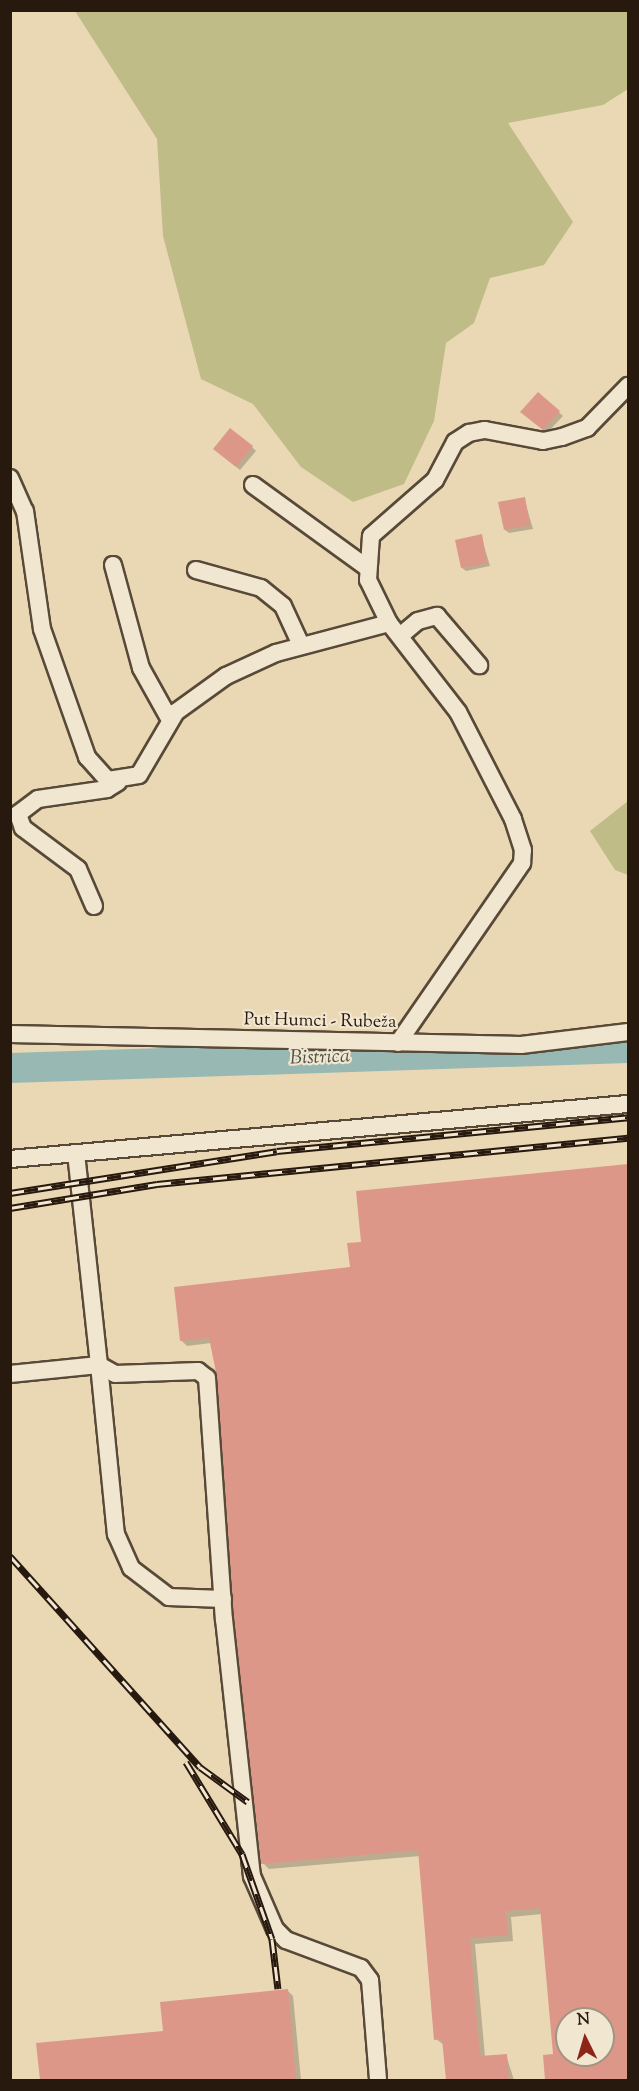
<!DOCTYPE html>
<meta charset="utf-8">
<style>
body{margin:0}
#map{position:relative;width:639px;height:2091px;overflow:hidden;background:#ead8b5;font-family:"Sorts Mill Goudy",serif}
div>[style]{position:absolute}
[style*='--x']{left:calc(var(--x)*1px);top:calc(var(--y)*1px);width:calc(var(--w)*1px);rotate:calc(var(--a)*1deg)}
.green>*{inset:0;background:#bfbc88}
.shadow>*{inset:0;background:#0003}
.river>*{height:30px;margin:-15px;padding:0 15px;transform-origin:15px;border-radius:15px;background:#98b9b3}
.building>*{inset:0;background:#dd9789}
.roads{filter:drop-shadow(2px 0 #584938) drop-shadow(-2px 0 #584938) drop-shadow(0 2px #584938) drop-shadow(0 -2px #584938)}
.minor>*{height:16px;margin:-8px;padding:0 8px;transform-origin:8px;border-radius:8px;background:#f1e6cf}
.rail>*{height:7px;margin-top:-3.5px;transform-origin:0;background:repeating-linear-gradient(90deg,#f1e6cf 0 14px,#27190e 0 28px);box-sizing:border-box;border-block:2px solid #27190e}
span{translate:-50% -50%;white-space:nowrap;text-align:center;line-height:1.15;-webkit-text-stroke:4.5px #f1e6cf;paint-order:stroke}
.street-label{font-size:18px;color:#27190e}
.water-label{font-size:20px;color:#4f5148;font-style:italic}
.frame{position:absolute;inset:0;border:12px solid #27190e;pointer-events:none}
.north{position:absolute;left:555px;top:2007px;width:60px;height:60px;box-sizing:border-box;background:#f1e6cf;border:2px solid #a09482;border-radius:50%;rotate:355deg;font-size:16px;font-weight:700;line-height:24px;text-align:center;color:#27190e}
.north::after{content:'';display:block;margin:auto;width:21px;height:27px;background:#8f2418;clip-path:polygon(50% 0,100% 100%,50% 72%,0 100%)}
</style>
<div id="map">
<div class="green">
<div style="clip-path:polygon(75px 11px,628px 11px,628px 89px,603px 105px,508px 123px,573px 222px,544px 265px,490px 278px,474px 323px,446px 343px,434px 421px,404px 484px,353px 502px,301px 467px,253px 404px,201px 379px,163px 236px,157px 139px)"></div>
<div style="clip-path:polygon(628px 801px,628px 875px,615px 870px,590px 831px)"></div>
</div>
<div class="shadow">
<div style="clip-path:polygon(539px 394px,563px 416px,547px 433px,526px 416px)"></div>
<div style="clip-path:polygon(252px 447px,256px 451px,240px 470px,219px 453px)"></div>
<div style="clip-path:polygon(524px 498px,533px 529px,509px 533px,505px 530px)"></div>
<div style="clip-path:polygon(481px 536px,490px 566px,466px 571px,462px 568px)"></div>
<div style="clip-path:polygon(evenodd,628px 1165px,628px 2080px,547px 2080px,545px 2057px,554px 2056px,542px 1914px,511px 1917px,513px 1941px,475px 1944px,485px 2057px,506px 2055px,514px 2080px,447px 2080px,444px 2045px,436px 2039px,420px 1856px,269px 1869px,263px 1863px,219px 1377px,211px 1343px,187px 1346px,181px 1340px,351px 1269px,363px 1243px,358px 1192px,628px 1165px,567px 2019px,603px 2019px,603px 2055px,567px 2055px,567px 2019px)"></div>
<div style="clip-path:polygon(287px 1990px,293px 1996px,301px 2080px,42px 2080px,38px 2045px,165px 2033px)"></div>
</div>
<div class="river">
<div style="--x:10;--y:1068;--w:618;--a:-1.85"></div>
</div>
<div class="building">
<div style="clip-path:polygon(538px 392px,560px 411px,543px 430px,520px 412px)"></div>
<div style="clip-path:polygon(230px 428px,253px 446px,236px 467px,213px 449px)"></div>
<div style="clip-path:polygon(525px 497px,530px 525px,504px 530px,498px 502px)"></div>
<div style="clip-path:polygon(482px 534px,487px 563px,461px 568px,455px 540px)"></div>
<div style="clip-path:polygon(evenodd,628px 1164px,628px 2080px,545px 2080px,543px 2055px,553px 2054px,540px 1908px,506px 1911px,508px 1935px,470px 1938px,480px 2056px,507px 2054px,509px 2080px,446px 2080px,442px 2039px,434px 2040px,418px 1850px,261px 1864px,234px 1618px,217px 1377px,209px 1338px,180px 1341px,174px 1287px,350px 1267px,347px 1243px,361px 1242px,356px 1191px,628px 1164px,567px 2019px,603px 2019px,603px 2055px,567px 2055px,567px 2019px)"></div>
<div style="clip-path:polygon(288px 1989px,296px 2080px,40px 2080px,36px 2043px,163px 2031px,160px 2002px)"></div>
</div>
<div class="roads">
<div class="minor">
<div style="--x:10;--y:478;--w:36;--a:66"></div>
<div style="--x:25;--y:511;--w:119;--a:81.8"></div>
<div style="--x:42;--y:629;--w:136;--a:70.6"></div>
<div style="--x:87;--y:757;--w:31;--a:48"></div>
<div style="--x:108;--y:780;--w:31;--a:-9"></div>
<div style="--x:139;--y:775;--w:73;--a:-59.6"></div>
<div style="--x:176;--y:712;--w:62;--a:-35.8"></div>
<div style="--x:226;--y:676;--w:55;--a:-24.7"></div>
<div style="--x:276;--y:653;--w:117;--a:-14.9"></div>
<div style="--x:253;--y:485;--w:138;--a:35.9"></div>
<div style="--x:113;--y:565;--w:107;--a:74.8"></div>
<div style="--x:141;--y:668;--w:60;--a:60.9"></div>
<div style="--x:196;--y:570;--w:67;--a:15.5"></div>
<div style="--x:261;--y:588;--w:28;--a:39"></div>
<div style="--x:283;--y:606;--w:43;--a:65.2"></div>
<div style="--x:400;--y:636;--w:23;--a:-40"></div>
<div style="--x:418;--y:621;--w:20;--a:-15"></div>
<div style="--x:437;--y:616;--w:65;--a:49.4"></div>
<div style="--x:94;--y:906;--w:40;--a:-113.4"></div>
<div style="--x:78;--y:869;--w:69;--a:-143.3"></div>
<div style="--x:23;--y:828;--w:15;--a:-110"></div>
<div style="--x:18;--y:814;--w:25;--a:-37"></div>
<div style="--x:38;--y:799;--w:70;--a:-8.2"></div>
<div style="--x:107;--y:789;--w:13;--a:-32"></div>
<div style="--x:10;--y:1034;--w:511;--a:1.23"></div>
<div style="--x:521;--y:1045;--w:108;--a:-6.9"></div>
<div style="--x:398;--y:1043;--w:219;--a:-55.4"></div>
<div style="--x:522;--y:863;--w:13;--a:-86"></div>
<div style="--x:523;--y:850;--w:33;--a:-108"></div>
<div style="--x:513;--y:819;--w:120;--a:-117.2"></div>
<div style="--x:458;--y:712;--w:113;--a:-127.8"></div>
<div style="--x:389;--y:623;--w:48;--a:-116"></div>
<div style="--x:368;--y:580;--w:44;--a:-86.1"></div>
<div style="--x:371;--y:536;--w:85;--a:-41.2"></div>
<div style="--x:435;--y:480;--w:43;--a:-62.2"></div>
<div style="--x:455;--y:442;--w:17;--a:-33"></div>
<div style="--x:469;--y:433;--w:16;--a:-11"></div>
<div style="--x:485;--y:430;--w:59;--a:10.7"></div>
<div style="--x:543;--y:441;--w:19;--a:-12"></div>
<div style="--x:562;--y:437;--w:27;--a:-20"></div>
<div style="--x:587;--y:428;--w:59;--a:-45.7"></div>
<div style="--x:76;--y:1153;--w:213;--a:83.8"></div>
<div style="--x:99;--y:1365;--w:18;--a:29"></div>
<div style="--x:115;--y:1374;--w:83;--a:-2.1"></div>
<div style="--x:198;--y:1371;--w:11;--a:38"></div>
<div style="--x:207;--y:1378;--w:242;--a:86"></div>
<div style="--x:224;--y:1619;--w:259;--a:83.8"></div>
<div style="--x:252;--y:1876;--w:58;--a:66.5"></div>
<div style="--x:275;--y:1929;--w:16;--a:45"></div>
<div style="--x:286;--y:1940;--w:80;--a:20.5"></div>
<div style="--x:361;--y:1968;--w:15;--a:53"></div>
<div style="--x:370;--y:1980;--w:100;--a:85.4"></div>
<div style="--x:10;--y:1159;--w:620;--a:-5.09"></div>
<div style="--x:10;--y:1374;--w:89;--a:-5.8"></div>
<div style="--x:99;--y:1365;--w:170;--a:84.3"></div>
<div style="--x:116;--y:1534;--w:37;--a:66"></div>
<div style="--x:131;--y:1568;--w:48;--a:37.3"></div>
<div style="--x:169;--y:1597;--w:54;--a:2.1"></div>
</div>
</div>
<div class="rail">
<div style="--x:10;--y:1193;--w:270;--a:-8.9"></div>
<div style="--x:277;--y:1151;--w:353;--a:-5.5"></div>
<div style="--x:10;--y:1208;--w:149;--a:-9.3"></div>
<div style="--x:157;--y:1184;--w:473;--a:-5.6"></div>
<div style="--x:10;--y:1556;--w:284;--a:48"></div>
<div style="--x:200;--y:1767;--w:59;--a:36.1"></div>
<div style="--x:186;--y:1762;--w:108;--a:58.7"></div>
<div style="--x:242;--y:1854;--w:90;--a:70.6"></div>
<div style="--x:272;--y:1939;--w:50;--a:83.2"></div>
</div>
<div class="street-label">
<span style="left:320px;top:1022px;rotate:1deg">Put Humci - Rubeža</span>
</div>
<div class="water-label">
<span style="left:320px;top:1058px;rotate:-2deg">Bistrica</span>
</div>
<div class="frame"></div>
<div class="north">N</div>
</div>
